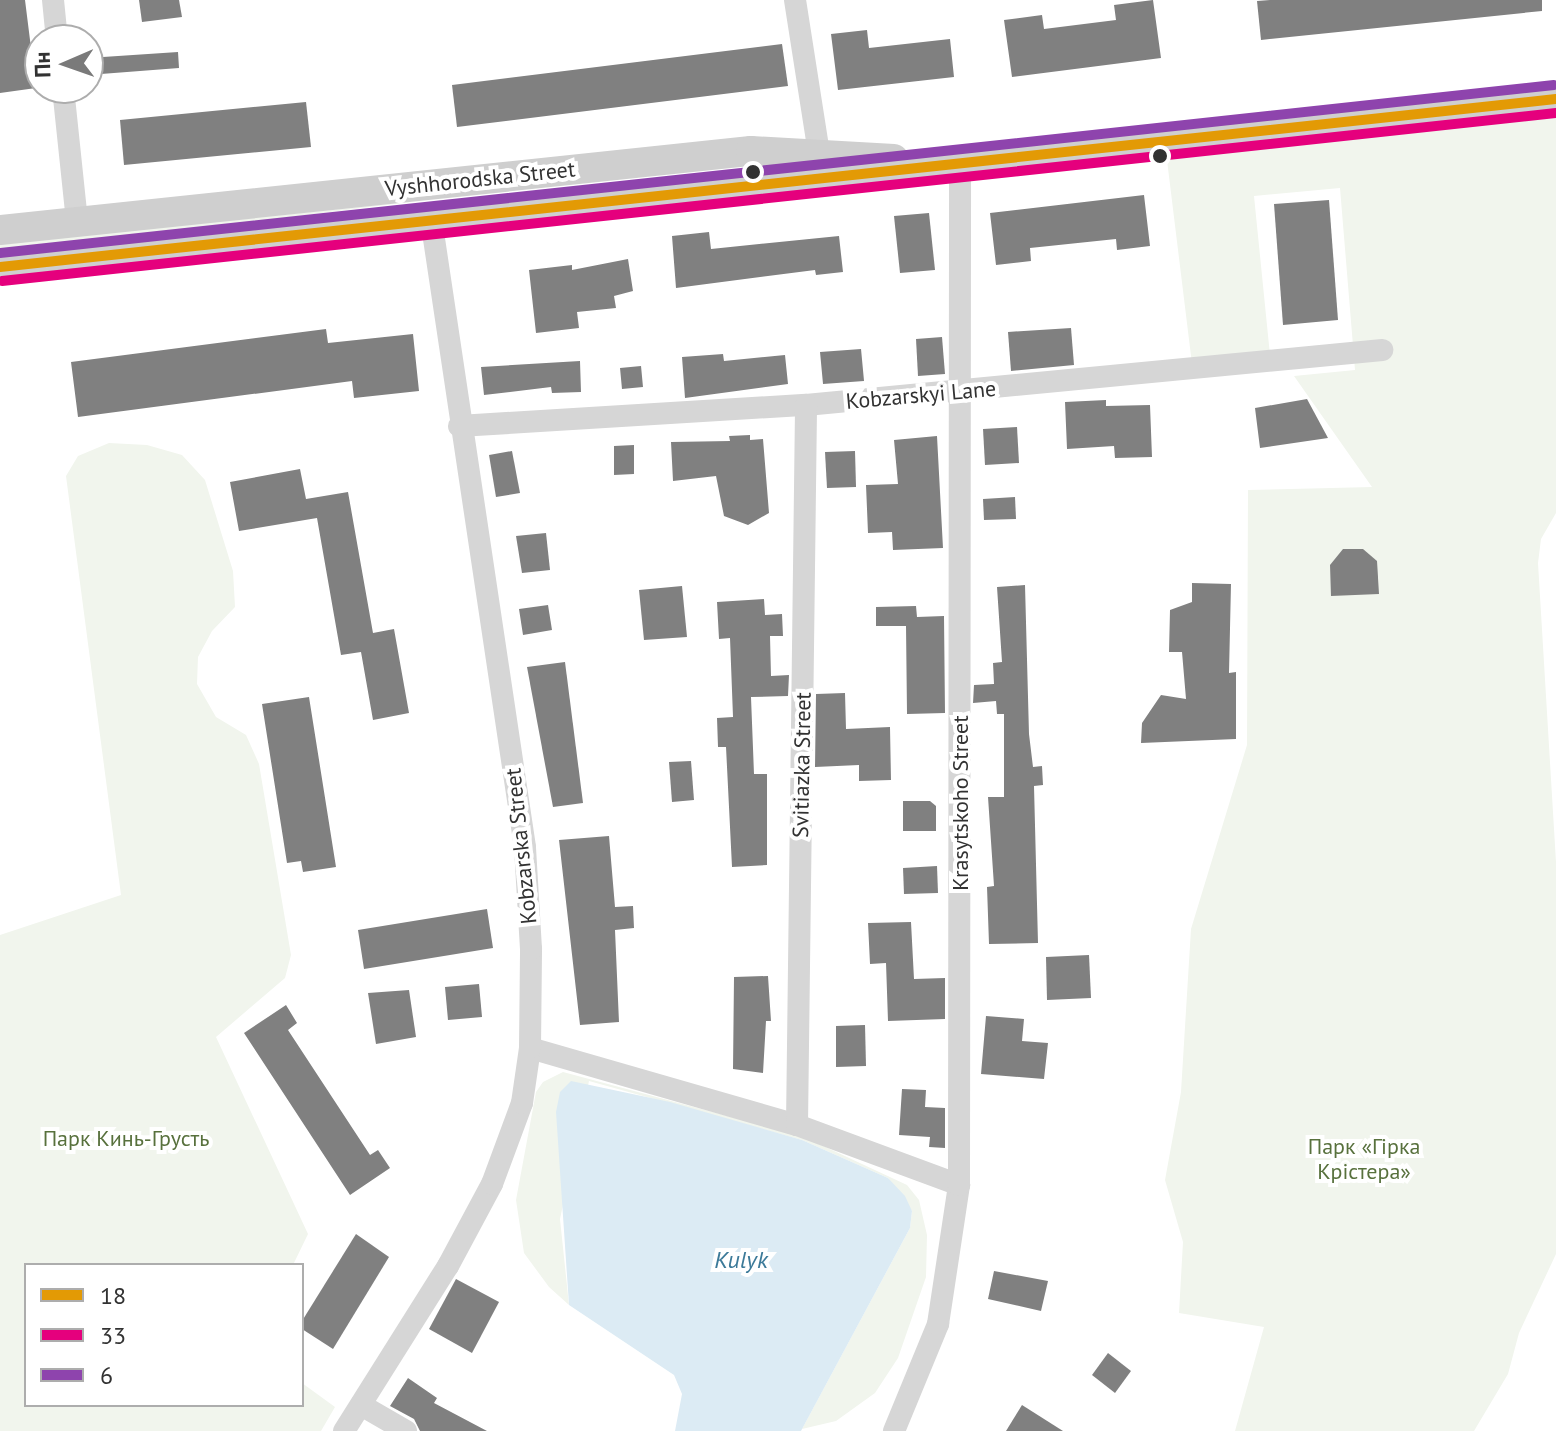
<!DOCTYPE html>
<meta charset="utf-8">
<style>
body{margin:0}
#map{position:relative;width:1556px;height:1431px;overflow:hidden;background:#fff;font-family:"PT Sans",sans-serif}
div>[style]{position:absolute}
[style*='--x']{left:calc(var(--x)*1px);top:calc(var(--y)*1px);width:calc(var(--w)*1px);rotate:calc(var(--a)*1deg)}
.green>*{inset:0;background:#f1f5ed}
.water>*{inset:0;background:#dcebf4}
.building>*{inset:0;background:#808080}
.minor>*{height:22px;margin:-11px;padding:0 11px;transform-origin:11px;border-radius:11px;background:#d6d6d6}
.secondary>*{height:30px;margin:-15px;padding:0 15px;transform-origin:15px;border-radius:15px;background:#cfcfcf}
.bus-1>*{height:10px;margin:-5px;padding:0 5px;transform-origin:5px;border-radius:5px;background:#e39a05}
.bus-2>*{height:10px;margin:-5px;padding:0 5px;transform-origin:5px;border-radius:5px;background:#e5007d}
.bus-3>*{height:10px;margin:-5px;padding:0 5px;transform-origin:5px;border-radius:5px;background:#8e44ad}
.dots>*{width:22px;height:22px;translate:-50% -50%;box-sizing:border-box;border:4px solid #fff;border-radius:50%}
span{translate:-50% -50%;white-space:nowrap;text-align:center;line-height:1.15;-webkit-text-stroke:8px #fff;paint-order:stroke}
.street-label{font-size:22px;color:#323232}
.park-label{font-size:22px;color:#58713d}
.water-label{font-size:24px;color:#3c7a99;font-style:italic}
.legend{position:absolute;left:24px;top:1263px;width:280px;height:144px;box-sizing:border-box;background:#fff;border:2px solid #adadad;margin:0;padding:10px 14px;list-style:none;font-size:24px;color:#323232}
.legend li{display:flex;align-items:center;gap:16px;height:40px}
.legend b{width:40px;border:2px solid #adadad}
.north{position:absolute;left:24px;top:24px;width:80px;height:80px;box-sizing:border-box;background:#fff;border:2px solid #adadad;border-radius:50%;rotate:268deg;font-size:22px;font-weight:700;line-height:32px;text-align:center;color:#323232}
.north::after{content:'';display:block;margin:auto;width:28px;height:36px;background:#7a7a7a;clip-path:polygon(50% 0,100% 100%,50% 72%,0 100%)}
</style>
<div id="map">
<div class="green">
<div style="clip-path:polygon(1556px 111px,1556px 513px,1541px 539px,1538px 563px,1556px 862px,1556px 1254px,1519px 1333px,1508px 1374px,1474px 1431px,1235px 1431px,1264px 1327px,1179px 1313px,1183px 1242px,1165px 1180px,1181px 1092px,1191px 929px,1247px 745px,1248px 490px,1372px 487px,1294px 376px,1355px 370px,1340px 188px,1254px 196px,1270px 355px,1192px 364px,1166px 152px)"></div>
<div style="clip-path:polygon(418px 201px,0 253px,0 244px)"></div>
<div style="clip-path:polygon(109px 443px,147px 445px,182px 455px,205px 480px,233px 571px,235px 607px,212px 631px,198px 657px,197px 684px,216px 717px,246px 735px,259px 764px,291px 955px,285px 978px,216px 1037px,308px 1234px,293px 1265px,26px 1265px,26px 1405px,302px 1405px,302px 1383px,335px 1407px,321px 1431px,0 1431px,0 935px,121px 895px,66px 476px,78px 456px)"></div>
<div style="clip-path:polygon(563px 1072px,802px 1136px,907px 1185px,919px 1200px,927px 1235px,926px 1277px,898px 1358px,875px 1393px,836px 1421px,802px 1429px,910px 1228px,912px 1211px,888px 1178px,802px 1140px,589px 1081px,560px 1219px,569px 1305px,549px 1287px,524px 1253px,516px 1200px,536px 1092px,543px 1082px)"></div>
</div>
<div class="water">
<div style="clip-path:polygon(571px 1081px,670px 1102px,802px 1140px,888px 1178px,905px 1196px,912px 1211px,910px 1228px,801px 1431px,675px 1431px,682px 1394px,674px 1375px,569px 1305px,556px 1112px,560px 1092px)"></div>
</div>
<div class="building">
<div style="clip-path:polygon(0 0,25px 0,36px 88px,0 93px)"></div>
<div style="clip-path:polygon(139px 0,179px 0,182px 17px,142px 22px)"></div>
<div style="clip-path:polygon(1153px 0,1161px 58px,1012px 77px,1004px 20px,1042px 15px,1044px 29px,1116px 20px,1114px 5px)"></div>
<div style="clip-path:polygon(1270px 0,1542px 0,1542px 11px,1261px 40px,1257px 1px)"></div>
<div style="clip-path:polygon(867px 30px,869px 48px,950px 39px,954px 77px,838px 90px,831px 34px)"></div>
<div style="clip-path:polygon(782px 44px,788px 86px,457px 127px,452px 85px)"></div>
<div style="clip-path:polygon(178px 52px,179px 68px,88px 75px,88px 58px)"></div>
<div style="clip-path:polygon(306px 102px,311px 147px,124px 165px,120px 120px)"></div>
<div style="clip-path:polygon(1144px 195px,1150px 246px,1117px 250px,1116px 239px,1030px 248px,1031px 261px,996px 265px,990px 213px)"></div>
<div style="clip-path:polygon(1329px 200px,1338px 320px,1283px 325px,1274px 204px)"></div>
<div style="clip-path:polygon(929px 213px,935px 270px,900px 273px,894px 216px)"></div>
<div style="clip-path:polygon(709px 232px,711px 249px,839px 236px,843px 272px,816px 275px,815px 270px,676px 288px,672px 236px)"></div>
<div style="clip-path:polygon(628px 259px,633px 291px,614px 296px,616px 308px,577px 312px,579px 328px,536px 333px,529px 270px,572px 265px,572px 270px)"></div>
<div style="clip-path:polygon(1071px 328px,1074px 365px,1011px 371px,1008px 332px)"></div>
<div style="clip-path:polygon(326px 329px,328px 343px,413px 334px,419px 391px,354px 398px,352px 381px,78px 417px,71px 362px)"></div>
<div style="clip-path:polygon(942px 337px,945px 374px,918px 376px,916px 339px)"></div>
<div style="clip-path:polygon(861px 349px,864px 381px,823px 384px,820px 352px)"></div>
<div style="clip-path:polygon(723px 354px,724px 361px,785px 355px,788px 384px,685px 398px,682px 357px)"></div>
<div style="clip-path:polygon(580px 361px,581px 392px,552px 393px,551px 387px,484px 395px,481px 367px)"></div>
<div style="clip-path:polygon(641px 366px,643px 387px,622px 389px,620px 368px)"></div>
<div style="clip-path:polygon(1307px 399px,1328px 438px,1260px 448px,1255px 408px)"></div>
<div style="clip-path:polygon(1106px 400px,1106px 406px,1150px 405px,1152px 457px,1115px 458px,1114px 446px,1067px 449px,1065px 402px)"></div>
<div style="clip-path:polygon(1017px 427px,1019px 463px,985px 465px,983px 429px)"></div>
<div style="clip-path:polygon(750px 435px,750px 440px,763px 439px,769px 513px,748px 525px,724px 516px,716px 476px,673px 481px,671px 442px,730px 441px,729px 436px)"></div>
<div style="clip-path:polygon(937px 436px,943px 548px,893px 550px,892px 532px,868px 533px,866px 485px,898px 484px,894px 440px)"></div>
<div style="clip-path:polygon(634px 445px,634px 474px,614px 475px,614px 446px)"></div>
<div style="clip-path:polygon(512px 451px,520px 493px,496px 497px,489px 455px)"></div>
<div style="clip-path:polygon(855px 451px,856px 487px,827px 488px,825px 452px)"></div>
<div style="clip-path:polygon(300px 469px,306px 499px,348px 492px,373px 633px,394px 629px,409px 713px,373px 720px,361px 652px,341px 655px,317px 518px,239px 531px,230px 482px)"></div>
<div style="clip-path:polygon(1015px 497px,1016px 519px,984px 520px,983px 499px)"></div>
<div style="clip-path:polygon(546px 533px,550px 570px,522px 573px,516px 536px)"></div>
<div style="clip-path:polygon(1343px 549px,1363px 549px,1377px 561px,1379px 594px,1331px 596px,1330px 565px)"></div>
<div style="clip-path:polygon(1192px 583px,1231px 584px,1229px 673px,1236px 672px,1236px 739px,1141px 743px,1142px 723px,1161px 695px,1186px 699px,1182px 652px,1169px 652px,1170px 610px,1192px 602px)"></div>
<div style="clip-path:polygon(1025px 585px,1029px 734px,1033px 767px,1042px 766px,1043px 785px,1034px 786px,1038px 943px,989px 944px,987px 887px,994px 886px,988px 797px,1004px 797px,1004px 714px,997px 714px,996px 701px,973px 703px,974px 685px,994px 684px,993px 663px,1002px 662px,997px 587px)"></div>
<div style="clip-path:polygon(682px 586px,687px 637px,644px 640px,639px 590px)"></div>
<div style="clip-path:polygon(764px 599px,765px 615px,782px 614px,783px 636px,770px 636px,771px 676px,789px 675px,788px 696px,751px 697px,754px 774px,767px 774px,767px 865px,732px 867px,726px 747px,718px 747px,717px 718px,733px 717px,730px 638px,719px 639px,717px 602px)"></div>
<div style="clip-path:polygon(548px 605px,552px 630px,523px 635px,519px 609px)"></div>
<div style="clip-path:polygon(916px 606px,917px 617px,944px 616px,945px 713px,907px 714px,906px 626px,876px 626px,876px 607px)"></div>
<div style="clip-path:polygon(565px 662px,583px 803px,553px 807px,527px 667px)"></div>
<div style="clip-path:polygon(845px 693px,846px 729px,890px 727px,891px 780px,859px 781px,859px 765px,815px 767px,816px 694px)"></div>
<div style="clip-path:polygon(309px 697px,336px 867px,303px 872px,301px 861px,287px 863px,262px 704px)"></div>
<div style="clip-path:polygon(691px 761px,694px 800px,672px 802px,669px 762px)"></div>
<div style="clip-path:polygon(903px 801px,930px 801px,936px 806px,936px 831px,903px 831px)"></div>
<div style="clip-path:polygon(609px 836px,615px 907px,633px 906px,634px 928px,615px 930px,619px 1022px,580px 1025px,559px 840px)"></div>
<div style="clip-path:polygon(937px 866px,938px 893px,904px 894px,903px 868px)"></div>
<div style="clip-path:polygon(487px 909px,493px 948px,364px 969px,358px 930px)"></div>
<div style="clip-path:polygon(911px 922px,914px 979px,945px 978px,945px 1019px,888px 1021px,886px 963px,870px 964px,868px 923px)"></div>
<div style="clip-path:polygon(1089px 955px,1091px 998px,1047px 1000px,1046px 957px)"></div>
<div style="clip-path:polygon(768px 976px,771px 1021px,766px 1021px,763px 1073px,733px 1069px,734px 977px)"></div>
<div style="clip-path:polygon(479px 984px,482px 1017px,448px 1020px,445px 987px)"></div>
<div style="clip-path:polygon(409px 990px,416px 1037px,376px 1044px,368px 993px)"></div>
<div style="clip-path:polygon(286px 1005px,297px 1023px,288px 1030px,370px 1155px,378px 1150px,390px 1168px,350px 1195px,244px 1033px)"></div>
<div style="clip-path:polygon(986px 1016px,1024px 1019px,1022px 1041px,1048px 1043px,1044px 1079px,981px 1074px)"></div>
<div style="clip-path:polygon(865px 1025px,866px 1066px,836px 1067px,836px 1026px)"></div>
<div style="clip-path:polygon(902px 1089px,926px 1090px,925px 1107px,945px 1108px,945px 1148px,929px 1147px,930px 1137px,899px 1135px)"></div>
<div style="clip-path:polygon(356px 1234px,389px 1257px,333px 1349px,302px 1329px,302px 1321px)"></div>
<div style="clip-path:polygon(994px 1271px,1048px 1281px,1041px 1311px,988px 1299px)"></div>
<div style="clip-path:polygon(456px 1279px,499px 1302px,472px 1353px,429px 1329px)"></div>
<div style="clip-path:polygon(1108px 1353px,1131px 1371px,1115px 1393px,1092px 1375px)"></div>
<div style="clip-path:polygon(408px 1378px,437px 1398px,434px 1403px,487px 1431px,420px 1431px,414px 1419px,390px 1406px)"></div>
<div style="clip-path:polygon(1022px 1405px,1063px 1431px,1006px 1431px)"></div>
</div>
<div class="minor">
<div style="--x:53;--y:0;--w:40;--a:84.3"></div>
<div style="--x:795;--y:0;--w:155;--a:81.1"></div>
<div style="--x:63;--y:88;--w:135;--a:84"></div>
<div style="--x:459;--y:426;--w:348;--a:-3.5"></div>
<div style="--x:806;--y:405;--w:579;--a:-5.45"></div>
<div style="--x:530;--y:1048;--w:278;--a:16.1"></div>
<div style="--x:797;--y:1125;--w:173;--a:20.3"></div>
<div style="--x:797;--y:1125;--w:720;--a:-89.28"></div>
<div style="--x:361;--y:1405;--w:52;--a:30"></div>
<div style="--x:344;--y:1431;--w:195;--a:-57.8"></div>
<div style="--x:448;--y:1266;--w:93;--a:-61.8"></div>
<div style="--x:492;--y:1184;--w:86;--a:-69.7"></div>
<div style="--x:522;--y:1103;--w:56;--a:-81.7"></div>
<div style="--x:530;--y:1048;--w:99;--a:-89.4"></div>
<div style="--x:531;--y:949;--w:102;--a:-93.4"></div>
<div style="--x:525;--y:847;--w:635;--a:-98.51"></div>
<div style="--x:894;--y:1431;--w:116;--a:-67.6"></div>
<div style="--x:938;--y:1324;--w:141;--a:-81.4"></div>
<div style="--x:959;--y:1185;--w:1021;--a:-89.94"></div>
</div>
<div class="secondary">
<div style="--x:0;--y:230;--w:755;--a:-6.01"></div>
<div style="--x:751;--y:151;--w:143;--a:3.2"></div>
<div style="--x:0;--y:267;--w:1565;--a:-6.16"></div>
</div>
<div class="bus-1">
<div style="--x:0;--y:267;--w:1565;--a:-6.16"></div>
</div>
<div class="bus-2">
<div style="--x:2;--y:281;--w:1563;--a:-6.17"></div>
</div>
<div class="bus-3">
<div style="--x:0;--y:253;--w:1563;--a:-6.17"></div>
</div>
<div class="dots">
<div style="left:1160px;top:156px;background:#323232"></div>
<div style="left:753px;top:172px;background:#323232"></div>
</div>
<div class="street-label">
<span style="left:480px;top:179px;rotate:-6deg">Vyshhorodska Street</span>
<span style="left:921px;top:395px;rotate:-5deg">Kobzarskyi Lane</span>
<span style="left:802px;top:765px;rotate:-89deg">Svitiazka Street</span>
<span style="left:961px;top:803px;rotate:-90deg">Krasytskoho Street</span>
<span style="left:521px;top:846px;rotate:-96deg">Kobzarska Street</span>
</div>
<div class="park-label">
<span style="left:126px;top:1139px">Парк Кинь-Грусть</span>
<span style="left:1364px;top:1159px">Парк «Гірка<br>Крістера»</span>
</div>
<div class="water-label">
<span style="left:741px;top:1260px">Kulyk</span>
</div>
<ul class="legend">
<li><b style="height:10px;background:#e39a05"></b>18</li>
<li><b style="height:10px;background:#e5007d"></b>33</li>
<li><b style="height:10px;background:#8e44ad"></b>6</li>
</ul>
<div class="north">Пн</div>
</div>
